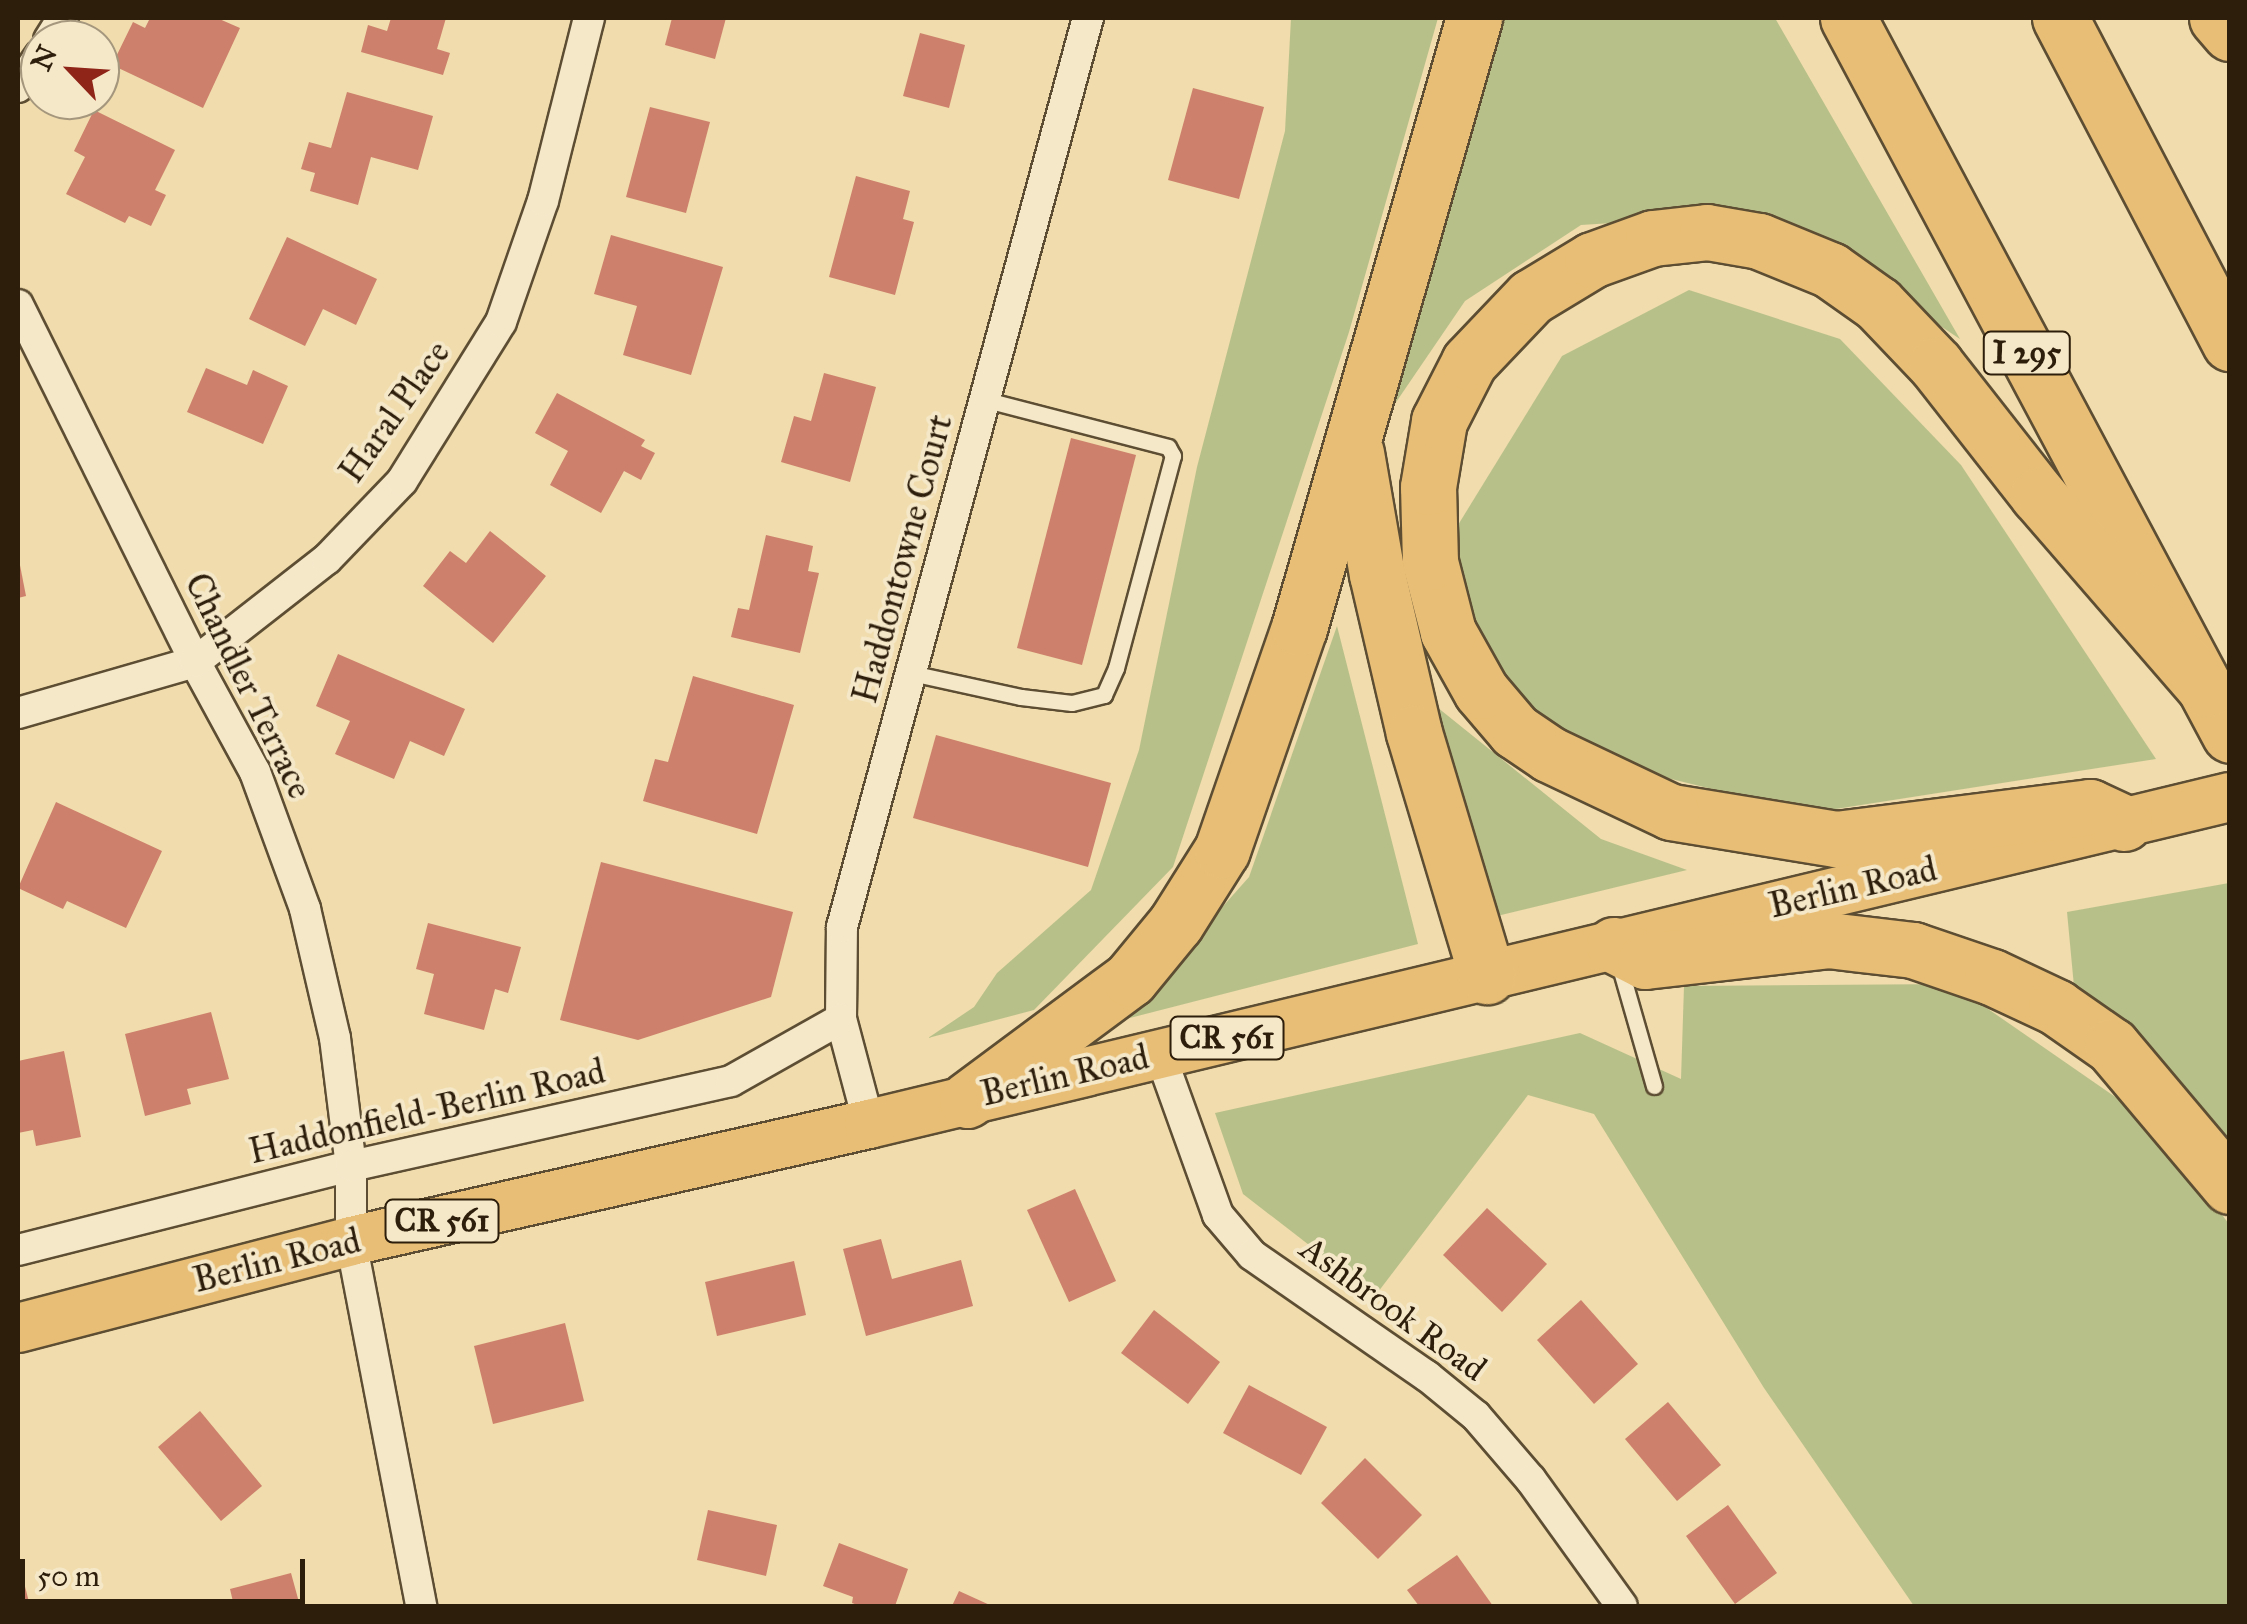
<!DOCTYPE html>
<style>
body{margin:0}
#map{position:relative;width:2247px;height:1624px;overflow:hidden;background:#f0dcac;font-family:"IM FELL Great Primer",serif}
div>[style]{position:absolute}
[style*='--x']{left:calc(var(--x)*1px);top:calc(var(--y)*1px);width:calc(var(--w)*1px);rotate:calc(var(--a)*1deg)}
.green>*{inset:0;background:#b8c08a}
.building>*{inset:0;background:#cd806b}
.roads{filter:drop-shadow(2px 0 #5d4e33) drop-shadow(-2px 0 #5d4e33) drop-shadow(0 2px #5d4e33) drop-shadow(0 -2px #5d4e33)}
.lane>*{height:15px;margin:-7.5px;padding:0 7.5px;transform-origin:7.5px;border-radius:7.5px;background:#f5e8c9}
.street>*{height:30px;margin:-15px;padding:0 15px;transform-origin:15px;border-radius:15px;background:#f5e8c9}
.primary>*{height:48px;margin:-24px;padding:0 24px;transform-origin:24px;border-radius:24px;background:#e8be76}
.highway>*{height:55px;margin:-27.5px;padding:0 27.5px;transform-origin:27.5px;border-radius:27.5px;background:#e8be76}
span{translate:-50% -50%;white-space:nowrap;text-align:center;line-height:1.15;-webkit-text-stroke:8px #f5e8c9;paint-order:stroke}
.shield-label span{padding:2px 8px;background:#f5e8c9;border:2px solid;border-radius:8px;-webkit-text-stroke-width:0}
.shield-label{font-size:32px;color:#2c1e0b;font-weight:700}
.street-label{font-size:35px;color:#2c1e0b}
.frame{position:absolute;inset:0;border:20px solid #2c1e0b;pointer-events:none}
.north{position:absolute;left:20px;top:20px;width:100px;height:100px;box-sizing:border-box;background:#f5e8c9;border:2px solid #a5977d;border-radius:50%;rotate:295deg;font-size:28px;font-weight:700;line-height:40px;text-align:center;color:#2c1e0b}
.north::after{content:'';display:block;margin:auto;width:35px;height:45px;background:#8f2418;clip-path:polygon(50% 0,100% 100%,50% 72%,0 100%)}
.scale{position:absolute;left:20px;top:1559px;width:285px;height:45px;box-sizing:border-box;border:5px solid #2c1e0b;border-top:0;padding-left:12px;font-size:30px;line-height:35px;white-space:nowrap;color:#2c1e0b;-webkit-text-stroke:8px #f5e8c9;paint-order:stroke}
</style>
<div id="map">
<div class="green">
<div style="clip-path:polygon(1291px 18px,1438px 18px,1349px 332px,1173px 867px,1034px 1010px,928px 1038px,974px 1007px,997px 973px,1091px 890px,1139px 750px,1197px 467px,1285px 131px)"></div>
<div style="clip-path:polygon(1494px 18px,1775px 18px,1960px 339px,1770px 213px,1581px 225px,1465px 301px,1388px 414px)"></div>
<div style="clip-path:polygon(1689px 290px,1840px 339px,1961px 465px,2156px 759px,1810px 813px,1590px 759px,1471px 651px,1450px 538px,1562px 356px)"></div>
<div style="clip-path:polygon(1337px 626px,1418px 944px,1122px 1020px,1249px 877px)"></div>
<div style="clip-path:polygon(1427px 699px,1601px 839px,1687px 870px,1497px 916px)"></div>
<div style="clip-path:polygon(2229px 883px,2229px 1172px,2075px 997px,2067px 912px)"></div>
<div style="clip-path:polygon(1952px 984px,2150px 1121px,2229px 1224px,2229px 1606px,1914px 1606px,1764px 1388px,1594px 1114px,1528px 1095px,1375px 1296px,1243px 1194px,1215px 1113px,1580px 1033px,1681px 1079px,1684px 986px)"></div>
</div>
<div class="building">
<div style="clip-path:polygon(150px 18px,217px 18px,240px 28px,203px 108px,112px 65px,133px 22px,145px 28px)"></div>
<div style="clip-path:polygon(391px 18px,446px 18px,437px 49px,450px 53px,443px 75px,361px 52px,368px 25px,387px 31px)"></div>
<div style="clip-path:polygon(672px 18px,726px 18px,715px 59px,665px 45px)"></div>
<div style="clip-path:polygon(920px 33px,965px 45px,949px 108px,903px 96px)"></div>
<div style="clip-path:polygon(1193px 88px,1264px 107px,1239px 199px,1168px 180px)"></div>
<div style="clip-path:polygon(347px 92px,433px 116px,418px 170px,371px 157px,358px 205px,310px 191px,315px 173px,301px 169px,309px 142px,331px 148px)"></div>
<div style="clip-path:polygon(650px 107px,710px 122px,686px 213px,626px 197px)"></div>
<div style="clip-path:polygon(94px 110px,175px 150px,155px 190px,166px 195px,151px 226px,129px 216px,125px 223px,66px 194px,85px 157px,74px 151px)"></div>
<div style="clip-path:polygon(856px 176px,910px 191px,903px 219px,914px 222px,895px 295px,829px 277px)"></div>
<div style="clip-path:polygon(611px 235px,723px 267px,691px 375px,623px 355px,637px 306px,594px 294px)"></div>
<div style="clip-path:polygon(287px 237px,377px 279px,356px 325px,323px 309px,305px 346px,249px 319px)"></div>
<div style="clip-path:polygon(206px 368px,247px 385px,253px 370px,288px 386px,263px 444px,187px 412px)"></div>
<div style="clip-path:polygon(824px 373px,876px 387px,850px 482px,781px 462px,794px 416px,811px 421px)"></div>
<div style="clip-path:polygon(557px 393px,645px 440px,641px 446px,655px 453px,641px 480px,624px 471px,601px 513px,550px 485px,568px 451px,535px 433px)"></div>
<div style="clip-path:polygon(1071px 438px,1136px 455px,1082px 665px,1017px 648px)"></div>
<div style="clip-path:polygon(490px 531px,546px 576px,493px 643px,423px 586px,450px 551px,466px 563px)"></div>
<div style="clip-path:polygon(766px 535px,813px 546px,808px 571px,819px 573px,800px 653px,731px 637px,738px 608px,749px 610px)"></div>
<div style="clip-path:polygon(18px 555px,26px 596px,18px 598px)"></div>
<div style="clip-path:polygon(338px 654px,465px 709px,444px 756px,410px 741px,394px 779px,335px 754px,350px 721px,316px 706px)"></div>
<div style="clip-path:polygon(693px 676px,794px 705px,757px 834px,643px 801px,655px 759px,668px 762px)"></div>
<div style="clip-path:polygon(936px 735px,1111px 783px,1088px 867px,913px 818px)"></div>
<div style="clip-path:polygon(56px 802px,162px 851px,126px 928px,67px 901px,63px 909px,18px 888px)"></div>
<div style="clip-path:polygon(601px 862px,793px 912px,771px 997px,638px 1040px,560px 1020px)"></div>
<div style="clip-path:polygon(428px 923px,521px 947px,508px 993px,495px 989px,484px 1030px,424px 1014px,434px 974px,416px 969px)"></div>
<div style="clip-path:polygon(211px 1012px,229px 1079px,187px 1089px,191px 1104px,145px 1116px,125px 1034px)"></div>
<div style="clip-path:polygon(64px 1051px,81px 1137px,36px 1146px,33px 1130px,18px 1133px,18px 1061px)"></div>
<div style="clip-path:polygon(1075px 1189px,1116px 1281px,1069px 1302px,1027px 1210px)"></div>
<div style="clip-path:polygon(1487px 1208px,1547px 1264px,1502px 1312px,1443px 1255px)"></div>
<div style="clip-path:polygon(881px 1239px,892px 1279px,961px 1260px,973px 1306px,866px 1336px,843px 1249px)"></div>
<div style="clip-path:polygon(794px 1261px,806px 1315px,717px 1336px,705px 1282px)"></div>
<div style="clip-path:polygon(1581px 1300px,1638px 1364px,1594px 1404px,1537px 1340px)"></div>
<div style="clip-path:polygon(1154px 1310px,1220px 1362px,1188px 1404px,1121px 1353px)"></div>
<div style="clip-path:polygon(565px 1323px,584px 1401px,493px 1424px,474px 1346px)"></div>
<div style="clip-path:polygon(1249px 1385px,1327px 1427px,1301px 1475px,1223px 1433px)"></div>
<div style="clip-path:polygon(1668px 1402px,1721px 1465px,1677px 1501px,1625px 1439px)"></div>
<div style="clip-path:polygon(200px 1411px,262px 1486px,221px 1521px,158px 1447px)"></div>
<div style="clip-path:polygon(1365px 1458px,1422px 1515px,1378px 1559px,1321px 1503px)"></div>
<div style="clip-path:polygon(1728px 1505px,1777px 1573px,1735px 1604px,1686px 1536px)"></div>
<div style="clip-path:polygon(708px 1510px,777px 1525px,766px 1576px,697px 1560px)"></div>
<div style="clip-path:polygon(839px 1543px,908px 1569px,895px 1606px,860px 1606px,852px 1603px,853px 1597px,823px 1586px)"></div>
<div style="clip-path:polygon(1457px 1555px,1493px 1606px,1419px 1606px,1407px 1590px)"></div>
<div style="clip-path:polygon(18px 1563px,19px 1563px,30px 1606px,18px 1606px)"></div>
<div style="clip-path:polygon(291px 1573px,300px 1606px,234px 1606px,230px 1589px)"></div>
<div style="clip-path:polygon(959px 1591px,992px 1606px,952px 1606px)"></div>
</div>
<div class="roads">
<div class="lane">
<div style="--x:911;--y:673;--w:113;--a:12.3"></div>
<div style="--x:1021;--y:697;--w:51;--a:6.7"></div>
<div style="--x:1072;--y:703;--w:33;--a:-14"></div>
<div style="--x:1104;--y:695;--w:30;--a:-66"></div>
<div style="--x:1116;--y:668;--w:220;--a:-75"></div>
<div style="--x:1173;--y:456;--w:10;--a:-119"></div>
<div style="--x:1168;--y:447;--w:188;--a:-165.5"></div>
<div style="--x:1619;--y:964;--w:127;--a:74"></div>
</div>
<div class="street">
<div style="--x:49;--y:40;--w:26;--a:-58"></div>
<div style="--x:18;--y:87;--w:38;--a:-55"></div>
<div style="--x:18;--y:305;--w:398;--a:63.6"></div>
<div style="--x:195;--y:662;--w:125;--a:61.4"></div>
<div style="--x:255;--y:772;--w:146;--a:69.9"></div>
<div style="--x:305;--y:909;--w:132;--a:76.9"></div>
<div style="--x:335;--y:1038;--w:129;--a:82.9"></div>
<div style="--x:351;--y:1166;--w:75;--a:90"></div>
<div style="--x:351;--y:1241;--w:372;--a:79.1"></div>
<div style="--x:18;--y:713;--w:184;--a:-16.1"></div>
<div style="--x:195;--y:662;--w:167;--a:-38"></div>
<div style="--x:327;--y:559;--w:108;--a:-46.1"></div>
<div style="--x:402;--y:481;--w:187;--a:-58.1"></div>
<div style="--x:501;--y:322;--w:128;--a:-70.9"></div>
<div style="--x:543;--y:201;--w:189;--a:-75.9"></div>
<div style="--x:1160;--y:1054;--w:171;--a:70.2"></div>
<div style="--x:1218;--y:1215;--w:52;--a:49.6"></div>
<div style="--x:1252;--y:1255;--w:213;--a:34.7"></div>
<div style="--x:1427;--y:1376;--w:63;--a:39.2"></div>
<div style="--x:1476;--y:1416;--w:84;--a:49.3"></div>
<div style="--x:1531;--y:1480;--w:155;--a:54.2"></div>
<div style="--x:869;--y:1124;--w:109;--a:-104.9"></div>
<div style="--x:841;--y:1019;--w:92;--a:-89.4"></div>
<div style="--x:842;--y:927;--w:942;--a:-74.86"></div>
<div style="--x:18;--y:1250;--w:343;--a:-14.2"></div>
<div style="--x:351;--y:1166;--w:389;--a:-12.6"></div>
<div style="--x:731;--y:1081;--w:126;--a:-29.4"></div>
</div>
<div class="primary">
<div style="--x:18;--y:1328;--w:344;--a:-14.6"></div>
<div style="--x:351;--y:1241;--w:531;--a:-12.73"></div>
<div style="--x:869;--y:1124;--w:1400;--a:-13.51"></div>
</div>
<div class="highway">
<div style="--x:1848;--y:18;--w:812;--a:61.95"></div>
<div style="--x:2060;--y:18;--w:367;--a:62.4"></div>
<div style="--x:2217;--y:18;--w:20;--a:49"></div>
<div style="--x:1356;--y:453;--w:123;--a:80.2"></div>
<div style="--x:1377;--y:574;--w:163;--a:76.9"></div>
<div style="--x:1414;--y:733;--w:254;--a:73.3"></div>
<div style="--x:2124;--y:823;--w:38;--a:-155"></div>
<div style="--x:2090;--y:807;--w:256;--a:172.8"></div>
<div style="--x:1836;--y:839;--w:167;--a:-170.7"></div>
<div style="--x:1671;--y:812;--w:135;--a:-154.6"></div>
<div style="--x:1549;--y:754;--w:41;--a:-145.9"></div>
<div style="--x:1515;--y:731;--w:52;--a:-130.4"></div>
<div style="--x:1481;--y:691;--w:68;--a:-119.2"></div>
<div style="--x:1448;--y:632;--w:72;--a:-104.4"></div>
<div style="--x:1430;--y:562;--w:75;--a:-91.5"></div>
<div style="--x:1428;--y:487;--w:67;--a:-80.5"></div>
<div style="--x:1439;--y:421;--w:66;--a:-63"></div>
<div style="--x:1469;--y:362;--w:90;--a:-46.4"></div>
<div style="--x:1531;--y:297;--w:71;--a:-31.2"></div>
<div style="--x:1592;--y:260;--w:65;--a:-19.8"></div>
<div style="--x:1653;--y:238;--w:54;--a:-6.3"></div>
<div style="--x:1707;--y:232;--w:53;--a:9.8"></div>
<div style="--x:1759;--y:241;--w:77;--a:22.2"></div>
<div style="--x:1830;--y:270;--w:59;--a:35.3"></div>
<div style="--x:1878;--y:304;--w:84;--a:46.4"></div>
<div style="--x:1936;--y:365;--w:165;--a:51.9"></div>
<div style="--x:2038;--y:495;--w:257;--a:49.1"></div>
<div style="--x:1614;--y:945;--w:35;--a:27"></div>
<div style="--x:1645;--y:961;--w:184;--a:-6.5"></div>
<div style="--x:1828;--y:940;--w:86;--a:6.7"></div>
<div style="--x:1913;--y:950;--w:83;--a:18.9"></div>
<div style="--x:1992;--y:977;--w:71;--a:25.1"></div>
<div style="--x:2056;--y:1007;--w:68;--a:34.9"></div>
<div style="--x:2112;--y:1046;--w:183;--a:49.9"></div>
<div style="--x:967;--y:1100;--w:203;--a:-36.6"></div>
<div style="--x:1130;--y:979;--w:72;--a:-50.6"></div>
<div style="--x:1176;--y:923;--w:86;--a:-57.8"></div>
<div style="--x:1222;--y:850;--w:235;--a:-70.9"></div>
<div style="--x:1299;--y:628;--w:635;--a:-73.99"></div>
</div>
</div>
<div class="shield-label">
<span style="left:2027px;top:353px">I 295</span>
<span style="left:1227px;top:1038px">CR 561</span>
<span style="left:442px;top:1221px">CR 561</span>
</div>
<div class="street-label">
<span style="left:395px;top:412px;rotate:-55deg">Haral Place</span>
<span style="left:903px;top:559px;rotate:-75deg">Haddontowne Court</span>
<span style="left:248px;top:686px;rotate:64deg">Chandler Terrace</span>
<span style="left:1853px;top:888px;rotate:-13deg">Berlin Road</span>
<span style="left:1065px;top:1076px;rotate:-13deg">Berlin Road</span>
<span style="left:427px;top:1112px;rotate:-13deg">Haddonfield-Berlin Road</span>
<span style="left:277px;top:1261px;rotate:-14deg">Berlin Road</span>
<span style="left:1393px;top:1309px;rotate:36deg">Ashbrook Road</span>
</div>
<div class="frame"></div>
<div class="north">N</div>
<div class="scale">50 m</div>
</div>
